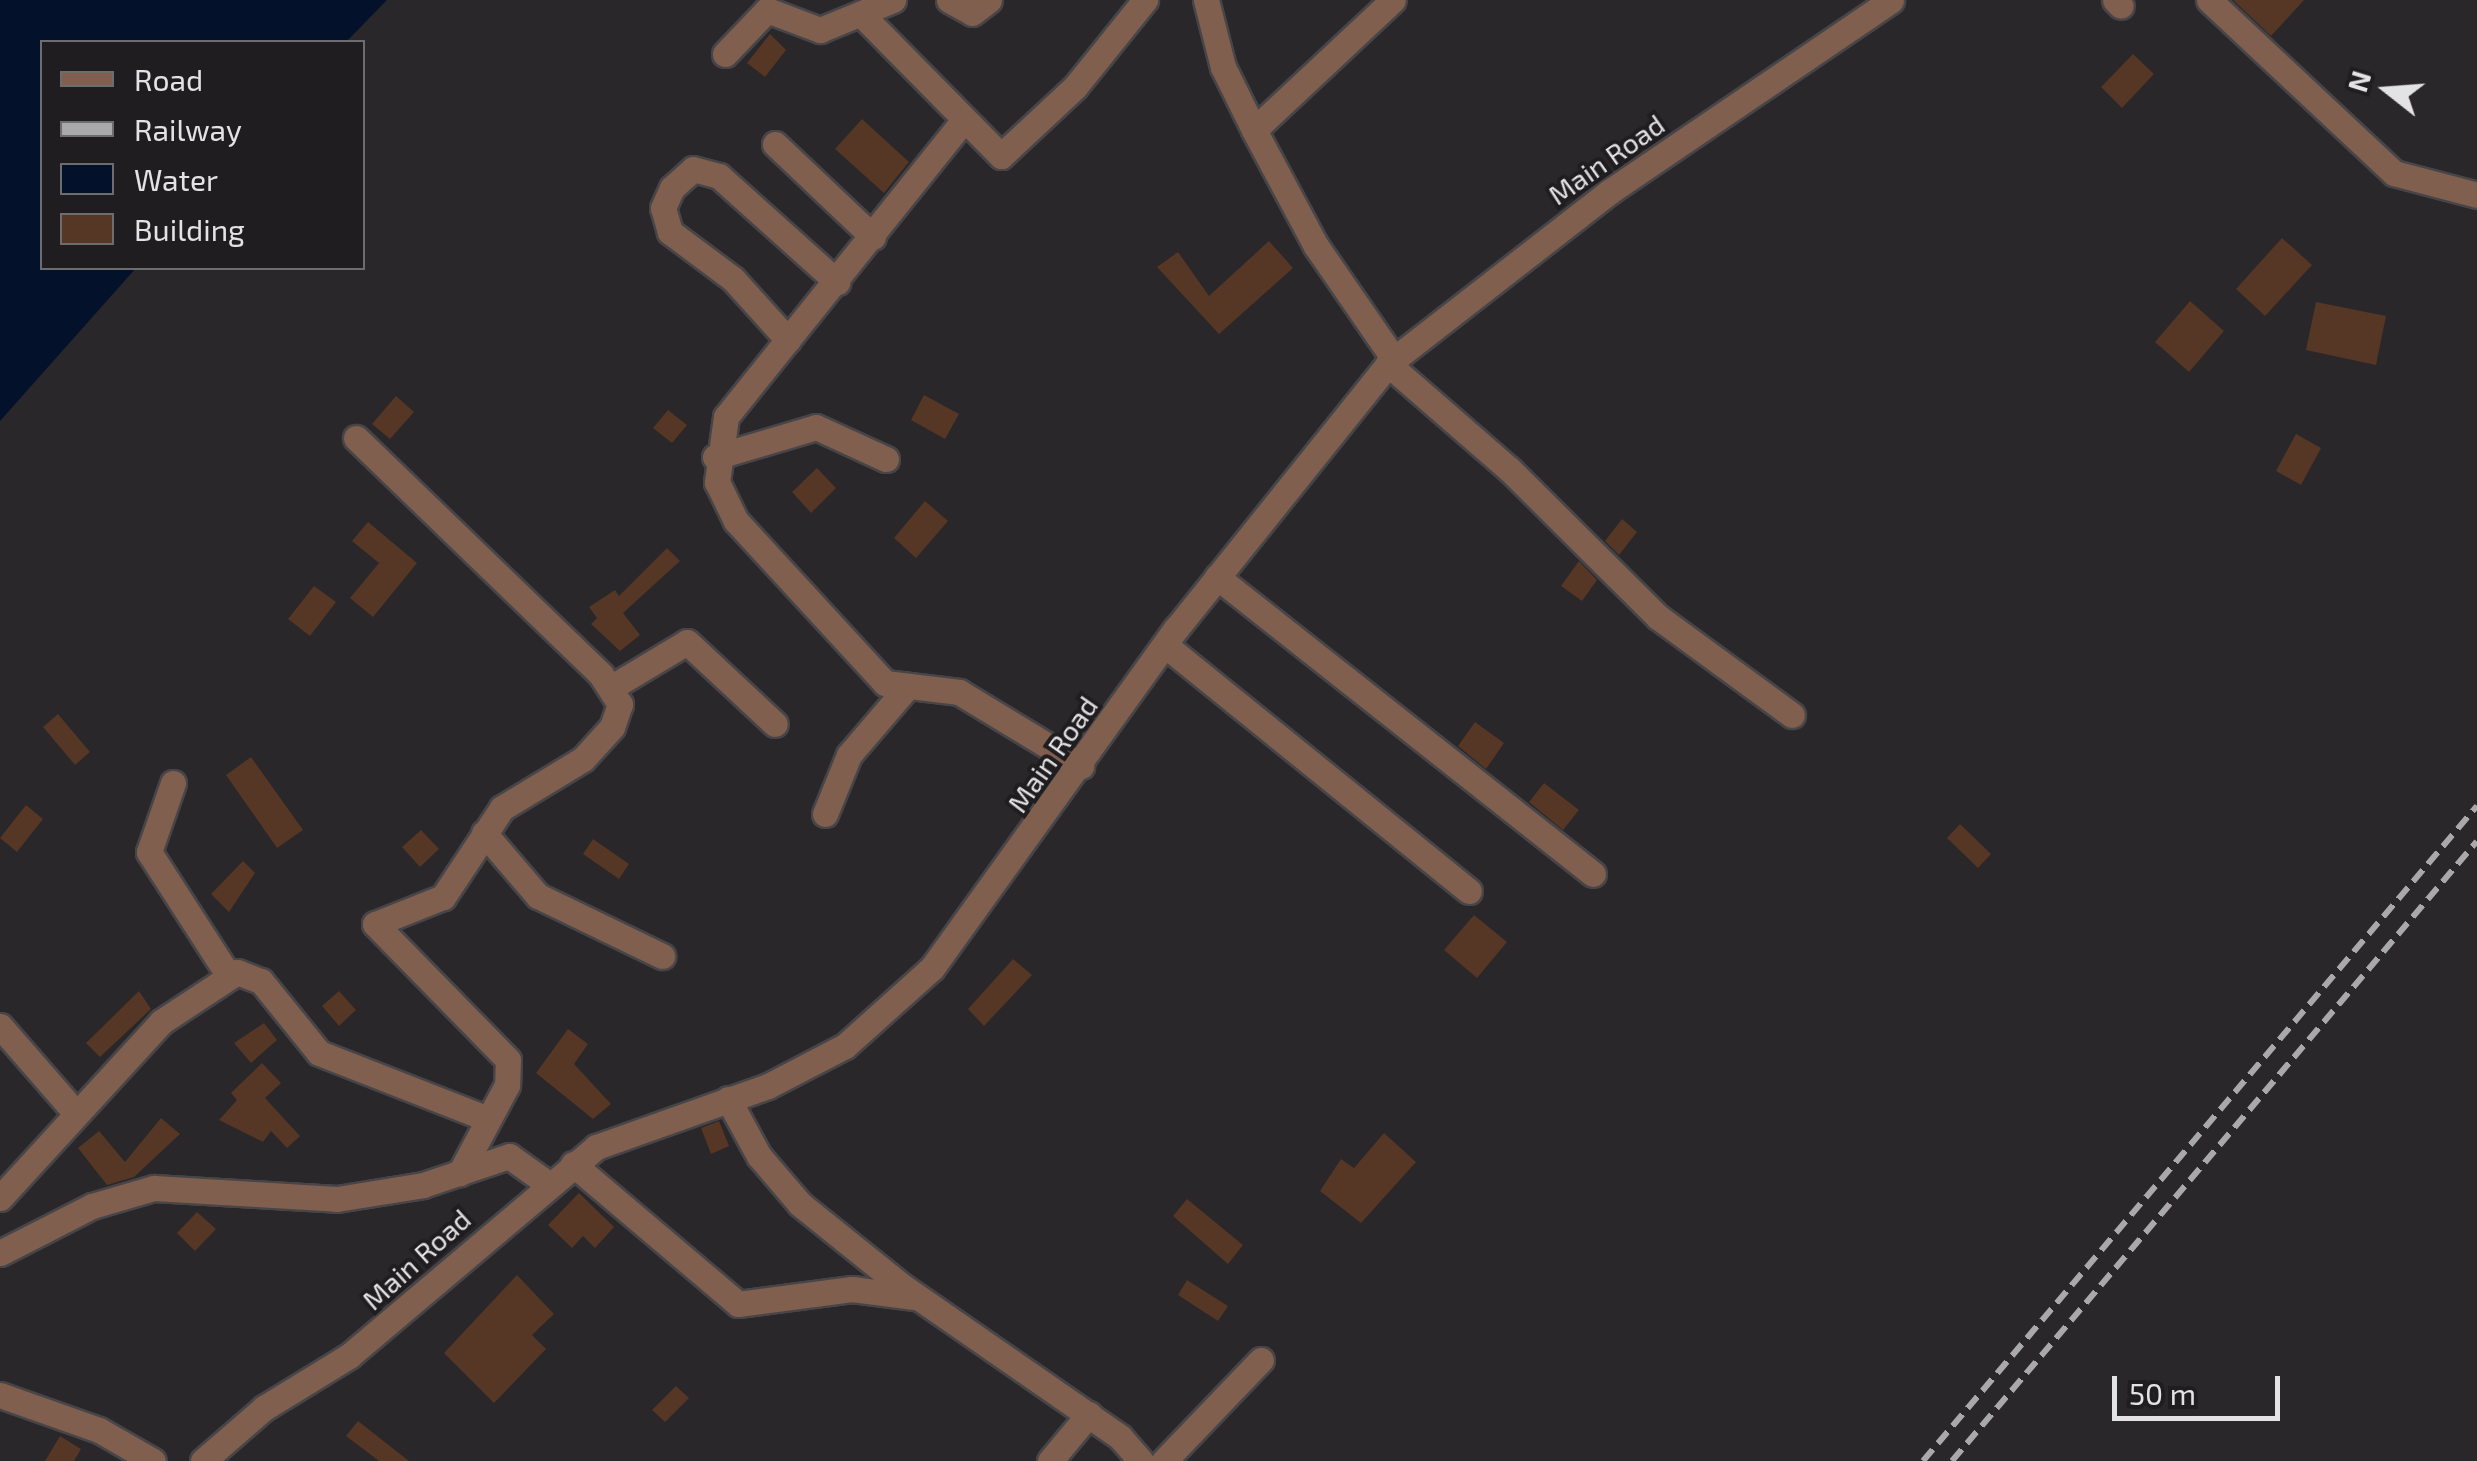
<!DOCTYPE html>
<style>
body{margin:0}
#map{position:relative;width:2477px;height:1461px;overflow:hidden;background:#29272a;font-family:"Exo 2",sans-serif}
div>[style]{position:absolute}
[style*='--x']{left:calc(var(--x)*1px);top:calc(var(--y)*1px);width:calc(var(--w)*1px);rotate:calc(var(--a)*1deg)}
.water>*{inset:0;background:#03122a}
.building>*{inset:0;background:#563624}
.roads{filter:drop-shadow(2px 0 #474548) drop-shadow(-2px 0 #474548) drop-shadow(0 2px #474548) drop-shadow(0 -2px #474548)}
.minor>*{height:25px;margin:-12.5px;padding:0 12.5px;transform-origin:12.5px;border-radius:12.5px;background:#815f4e}
.rail>*{height:6px;margin-top:-3px;transform-origin:0;background:repeating-linear-gradient(90deg,#a9a8aa 0 15px,transparent 0 23px)}
span{translate:-50% -50%;white-space:nowrap;text-align:center;line-height:1.15;-webkit-text-stroke:8px #1f1d20;paint-order:stroke}
.street-label{font-size:28px;color:#e3e2e4}
.legend{position:absolute;left:40px;top:40px;width:325px;height:230px;box-sizing:border-box;background:#1f1d20;border:2px solid #6d6c6e;margin:0;padding:12px 18px;list-style:none;font-size:30px;color:#e3e2e4}
.legend li{display:flex;align-items:center;gap:20px;height:50px}
.legend b{width:50px;border:2px solid #6d6c6e}
.north{position:absolute;left:2337px;top:40px;width:100px;height:100px;-webkit-text-stroke:8px #1f1d20;paint-order:stroke;rotate:287deg;font-size:28px;font-weight:700;line-height:40px;text-align:center;color:#e3e2e4}
.north::after{content:'';display:block;margin:auto;width:35px;height:45px;background:#e3e2e4;clip-path:polygon(50% 0,100% 100%,50% 72%,0 100%)}
.scale{position:absolute;left:2112px;top:1376px;width:168px;height:45px;box-sizing:border-box;border:5px solid #e3e2e4;border-top:0;padding-left:12px;font-size:30px;line-height:35px;white-space:nowrap;color:#e3e2e4;-webkit-text-stroke:8px #1f1d20;paint-order:stroke}
</style>
<div id="map">
<div class="water">
<div style="clip-path:polygon(0 0,387px 0,346px 42px,42px 42px,42px 268px,136px 268px,0 421px)"></div>
</div>
<div class="building">
<div style="clip-path:polygon(2233px 0,2304px 0,2271px 36px)"></div>
<div style="clip-path:polygon(770px 34px,786px 50px,765px 77px,747px 63px)"></div>
<div style="clip-path:polygon(2133px 54px,2154px 74px,2122px 108px,2101px 87px)"></div>
<div style="clip-path:polygon(862px 119px,909px 162px,884px 193px,835px 149px)"></div>
<div style="clip-path:polygon(2282px 238px,2312px 265px,2265px 316px,2236px 289px)"></div>
<div style="clip-path:polygon(1269px 241px,1293px 268px,1219px 334px,1157px 267px,1178px 252px,1209px 296px)"></div>
<div style="clip-path:polygon(2190px 301px,2224px 331px,2189px 372px,2155px 342px)"></div>
<div style="clip-path:polygon(2316px 302px,2386px 316px,2376px 365px,2306px 350px)"></div>
<div style="clip-path:polygon(924px 395px,959px 414px,945px 439px,911px 420px)"></div>
<div style="clip-path:polygon(396px 396px,414px 412px,390px 439px,372px 424px)"></div>
<div style="clip-path:polygon(668px 410px,687px 425px,672px 443px,653px 428px)"></div>
<div style="clip-path:polygon(2296px 434px,2321px 448px,2301px 485px,2276px 471px)"></div>
<div style="clip-path:polygon(817px 468px,836px 488px,811px 513px,792px 492px)"></div>
<div style="clip-path:polygon(925px 501px,948px 521px,916px 558px,894px 538px)"></div>
<div style="clip-path:polygon(1622px 519px,1637px 532px,1619px 555px,1605px 541px)"></div>
<div style="clip-path:polygon(368px 522px,417px 563px,373px 617px,350px 598px,379px 563px,352px 541px)"></div>
<div style="clip-path:polygon(667px 548px,680px 561px,623px 613px,640px 635px,620px 651px,591px 624px,597px 618px,589px 607px,615px 590px,619px 596px)"></div>
<div style="clip-path:polygon(1579px 561px,1597px 580px,1582px 601px,1561px 586px)"></div>
<div style="clip-path:polygon(314px 586px,336px 602px,310px 636px,288px 619px)"></div>
<div style="clip-path:polygon(58px 714px,90px 752px,75px 765px,43px 727px)"></div>
<div style="clip-path:polygon(1475px 722px,1504px 743px,1486px 769px,1458px 746px)"></div>
<div style="clip-path:polygon(251px 757px,303px 830px,277px 848px,226px 775px)"></div>
<div style="clip-path:polygon(1544px 783px,1579px 810px,1563px 830px,1529px 802px)"></div>
<div style="clip-path:polygon(26px 805px,43px 819px,17px 852px,0 838px)"></div>
<div style="clip-path:polygon(1960px 824px,1991px 854px,1978px 868px,1947px 838px)"></div>
<div style="clip-path:polygon(421px 830px,439px 849px,420px 867px,402px 847px)"></div>
<div style="clip-path:polygon(593px 839px,629px 864px,619px 879px,583px 854px)"></div>
<div style="clip-path:polygon(243px 861px,255px 873px,229px 912px,211px 894px)"></div>
<div style="clip-path:polygon(1474px 915px,1507px 942px,1477px 978px,1444px 950px)"></div>
<div style="clip-path:polygon(1013px 959px,1032px 975px,984px 1026px,968px 1009px)"></div>
<div style="clip-path:polygon(139px 991px,151px 1009px,100px 1057px,86px 1043px)"></div>
<div style="clip-path:polygon(339px 991px,356px 1010px,339px 1026px,322px 1006px)"></div>
<div style="clip-path:polygon(264px 1023px,277px 1040px,251px 1063px,234px 1043px)"></div>
<div style="clip-path:polygon(568px 1029px,588px 1044px,574px 1064px,611px 1104px,593px 1119px,536px 1073px)"></div>
<div style="clip-path:polygon(262px 1063px,281px 1083px,265px 1098px,300px 1136px,287px 1148px,271px 1131px,263px 1142px,219px 1120px,237px 1100px,231px 1093px)"></div>
<div style="clip-path:polygon(161px 1118px,180px 1134px,134px 1177px,107px 1185px,78px 1148px,99px 1131px,125px 1162px)"></div>
<div style="clip-path:polygon(719px 1121px,729px 1146px,711px 1154px,701px 1128px)"></div>
<div style="clip-path:polygon(1384px 1133px,1416px 1162px,1361px 1223px,1320px 1191px,1341px 1159px,1354px 1168px)"></div>
<div style="clip-path:polygon(579px 1193px,614px 1227px,595px 1248px,583px 1236px,572px 1248px,548px 1225px)"></div>
<div style="clip-path:polygon(1187px 1199px,1243px 1245px,1228px 1264px,1173px 1216px)"></div>
<div style="clip-path:polygon(197px 1212px,216px 1229px,195px 1251px,177px 1233px)"></div>
<div style="clip-path:polygon(517px 1275px,554px 1314px,532px 1335px,546px 1349px,494px 1403px,444px 1353px)"></div>
<div style="clip-path:polygon(1187px 1280px,1228px 1306px,1218px 1321px,1178px 1295px)"></div>
<div style="clip-path:polygon(676px 1386px,689px 1398px,665px 1422px,652px 1410px)"></div>
<div style="clip-path:polygon(358px 1421px,409px 1461px,379px 1461px,346px 1436px)"></div>
<div style="clip-path:polygon(60px 1436px,81px 1449px,74px 1461px,45px 1461px)"></div>
</div>
<div class="roads">
<div class="minor">
<div style="--x:949;--y:0;--w:26;--a:29"></div>
<div style="--x:972;--y:13;--w:21;--a:-37"></div>
<div style="--x:1206;--y:0;--w:69;--a:75.8"></div>
<div style="--x:1223;--y:67;--w:70;--a:63.8"></div>
<div style="--x:1254;--y:130;--w:132;--a:61.9"></div>
<div style="--x:1316;--y:246;--w:137;--a:55.4"></div>
<div style="--x:2115;--y:0;--w:8;--a:45"></div>
<div style="--x:2209;--y:0;--w:253;--a:43.1"></div>
<div style="--x:2394;--y:173;--w:86;--a:14.8"></div>
<div style="--x:862;--y:15;--w:198;--a:45.4"></div>
<div style="--x:1001;--y:156;--w:101;--a:-43"></div>
<div style="--x:1075;--y:87;--w:112;--a:-51.2"></div>
<div style="--x:725;--y:54;--w:61;--a:-46.3"></div>
<div style="--x:767;--y:10;--w:57;--a:20.7"></div>
<div style="--x:820;--y:30;--w:79;--a:-22.3"></div>
<div style="--x:963;--y:121;--w:379;--a:128.7"></div>
<div style="--x:726;--y:417;--w:66;--a:97.9"></div>
<div style="--x:717;--y:482;--w:43;--a:64"></div>
<div style="--x:736;--y:521;--w:220;--a:47.4"></div>
<div style="--x:885;--y:683;--w:75;--a:6.9"></div>
<div style="--x:959;--y:692;--w:143;--a:31.2"></div>
<div style="--x:1254;--y:130;--w:190;--a:-43.1"></div>
<div style="--x:775;--y:144;--w:135;--a:43.5"></div>
<div style="--x:788;--y:340;--w:82;--a:-132"></div>
<div style="--x:733;--y:279;--w:79;--a:-143.3"></div>
<div style="--x:670;--y:232;--w:25;--a:-106"></div>
<div style="--x:663;--y:208;--w:22;--a:-66"></div>
<div style="--x:672;--y:188;--w:28;--a:-42"></div>
<div style="--x:693;--y:169;--w:27;--a:15"></div>
<div style="--x:719;--y:176;--w:159;--a:41.9"></div>
<div style="--x:1388;--y:364;--w:160;--a:41"></div>
<div style="--x:1509;--y:469;--w:210;--a:44.8"></div>
<div style="--x:1658;--y:617;--w:166;--a:36.2"></div>
<div style="--x:356;--y:438;--w:341;--a:44"></div>
<div style="--x:601;--y:675;--w:35;--a:57"></div>
<div style="--x:620;--y:704;--w:24;--a:109"></div>
<div style="--x:612;--y:727;--w:43;--a:132.2"></div>
<div style="--x:583;--y:759;--w:95;--a:148.8"></div>
<div style="--x:502;--y:808;--w:107;--a:123.5"></div>
<div style="--x:443;--y:897;--w:73;--a:158.3"></div>
<div style="--x:375;--y:924;--w:190;--a:45.6"></div>
<div style="--x:508;--y:1060;--w:25;--a:92"></div>
<div style="--x:507;--y:1085;--w:100;--a:118.1"></div>
<div style="--x:715;--y:457;--w:105;--a:-16.5"></div>
<div style="--x:816;--y:427;--w:77;--a:24.6"></div>
<div style="--x:1217;--y:577;--w:479;--a:38.3"></div>
<div style="--x:1165;--y:645;--w:391;--a:39"></div>
<div style="--x:612;--y:687;--w:87;--a:-31"></div>
<div style="--x:687;--y:642;--w:120;--a:43"></div>
<div style="--x:173;--y:783;--w:73;--a:109.2"></div>
<div style="--x:149;--y:852;--w:148;--a:57.2"></div>
<div style="--x:825;--y:814;--w:64;--a:-67.9"></div>
<div style="--x:849;--y:755;--w:91;--a:-49.5"></div>
<div style="--x:484;--y:833;--w:83;--a:49.4"></div>
<div style="--x:538;--y:896;--w:138;--a:25.8"></div>
<div style="--x:0;--y:1026;--w:111;--a:49"></div>
<div style="--x:728;--y:1099;--w:65;--a:61.5"></div>
<div style="--x:759;--y:1156;--w:63;--a:49.5"></div>
<div style="--x:800;--y:1204;--w:131;--a:38.8"></div>
<div style="--x:902;--y:1286;--w:265;--a:34.7"></div>
<div style="--x:1120;--y:1437;--w:32;--a:49"></div>
<div style="--x:573;--y:1164;--w:216;--a:40.3"></div>
<div style="--x:738;--y:1304;--w:115;--a:-7.5"></div>
<div style="--x:852;--y:1289;--w:63;--a:7.4"></div>
<div style="--x:0;--y:1198;--w:239;--a:-47.5"></div>
<div style="--x:161;--y:1022;--w:91;--a:-33.3"></div>
<div style="--x:237;--y:972;--w:26;--a:21"></div>
<div style="--x:261;--y:981;--w:92;--a:51.1"></div>
<div style="--x:319;--y:1053;--w:181;--a:21.3"></div>
<div style="--x:0;--y:1253;--w:103;--a:-27.1"></div>
<div style="--x:92;--y:1206;--w:65;--a:-16.2"></div>
<div style="--x:154;--y:1188;--w:183;--a:3.4"></div>
<div style="--x:337;--y:1199;--w:87;--a:-9.2"></div>
<div style="--x:423;--y:1185;--w:91;--a:-18.6"></div>
<div style="--x:509;--y:1156;--w:47;--a:35.4"></div>
<div style="--x:0;--y:1395;--w:105;--a:19.5"></div>
<div style="--x:99;--y:1430;--w:62;--a:29.9"></div>
<div style="--x:203;--y:1461;--w:81;--a:-41"></div>
<div style="--x:264;--y:1408;--w:100;--a:-31.5"></div>
<div style="--x:349;--y:1356;--w:324;--a:-40.2"></div>
<div style="--x:596;--y:1147;--w:182;--a:-19.5"></div>
<div style="--x:768;--y:1086;--w:87;--a:-27.5"></div>
<div style="--x:845;--y:1046;--w:117;--a:-41.9"></div>
<div style="--x:932;--y:968;--w:418;--a:-54.3"></div>
<div style="--x:1176;--y:629;--w:339;--a:-51.3"></div>
<div style="--x:1388;--y:364;--w:280;--a:-37.9"></div>
<div style="--x:1609;--y:192;--w:341;--a:-34.2"></div>
<div style="--x:1050;--y:1461;--w:61;--a:-50.3"></div>
<div style="--x:1164;--y:1461;--w:140;--a:-46.2"></div>
</div>
</div>
<div class="rail">
<div style="--x:1923;--y:1461;--w:858;--a:-49.78"></div>
<div style="--x:1952;--y:1461;--w:812;--a:-49.74"></div>
</div>
<div class="street-label">
<span style="left:1606px;top:159px;rotate:-35deg">Main Road</span>
<span style="left:1052px;top:754px;rotate:-55deg">Main Road</span>
<span style="left:416px;top:1259px;rotate:-42deg">Main Road</span>
</div>
<ul class="legend">
<li><b style="height:12px;background:#815f4e"></b>Road</li>
<li><b style="height:12px;background:#a9a8aa"></b>Railway</li>
<li><b style="height:28px;background:#03122a"></b>Water</li>
<li><b style="height:28px;background:#563624"></b>Building</li>
</ul>
<div class="north">N</div>
<div class="scale">50 m</div>
</div>
